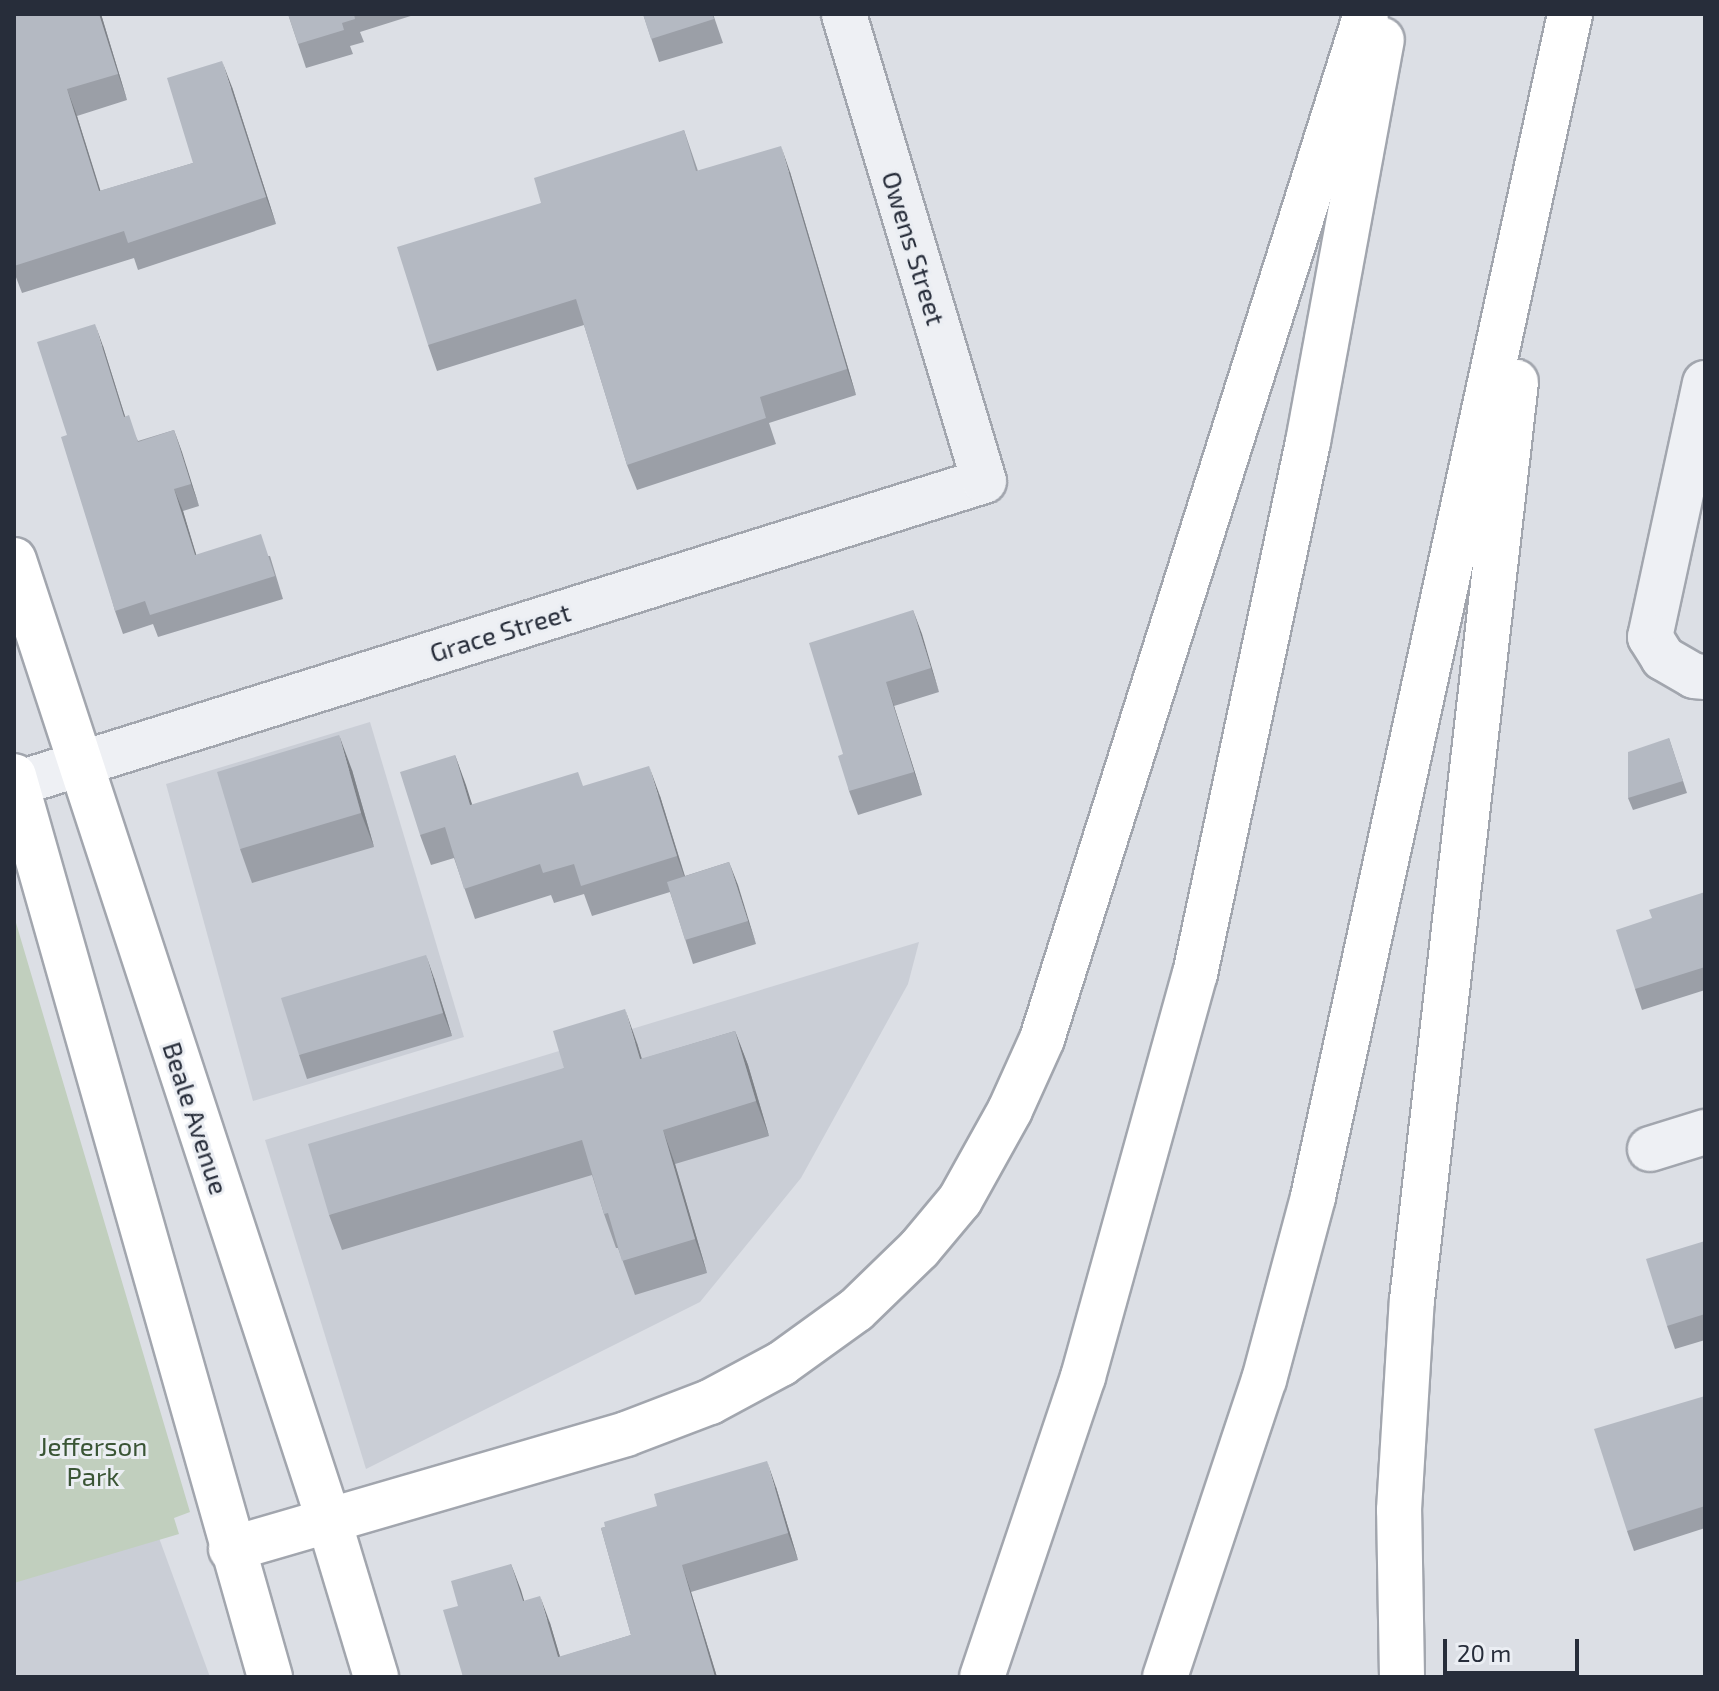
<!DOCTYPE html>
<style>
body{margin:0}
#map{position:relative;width:1719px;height:1691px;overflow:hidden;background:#dcdfe5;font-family:"Exo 2",sans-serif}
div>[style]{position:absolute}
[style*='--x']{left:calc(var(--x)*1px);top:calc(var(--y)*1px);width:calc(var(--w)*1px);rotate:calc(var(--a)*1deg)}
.built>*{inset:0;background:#caced6}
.green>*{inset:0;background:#c1cfbe}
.roads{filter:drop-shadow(2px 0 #a2a6ae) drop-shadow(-2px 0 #a2a6ae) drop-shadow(0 2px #a2a6ae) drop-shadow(0 -2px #a2a6ae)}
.minor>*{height:44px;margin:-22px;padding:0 22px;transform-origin:22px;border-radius:22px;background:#eef0f4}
.major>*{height:44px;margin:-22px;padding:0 22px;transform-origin:22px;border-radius:22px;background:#fff}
.highway>*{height:44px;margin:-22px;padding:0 22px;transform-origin:22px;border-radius:22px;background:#fff}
.wall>*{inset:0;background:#9b9fa7}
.shaded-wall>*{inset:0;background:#7e8288}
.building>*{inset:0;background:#b4b9c2}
span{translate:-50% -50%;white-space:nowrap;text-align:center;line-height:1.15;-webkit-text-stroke:6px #ebeef3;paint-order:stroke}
.street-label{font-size:26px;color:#272d3a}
.park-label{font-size:26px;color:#3a5535}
.frame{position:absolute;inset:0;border:16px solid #272d3a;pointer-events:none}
.scale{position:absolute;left:1443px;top:1639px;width:136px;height:36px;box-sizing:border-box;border:4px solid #272d3a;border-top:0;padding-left:10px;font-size:24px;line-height:28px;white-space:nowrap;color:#272d3a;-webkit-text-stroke:6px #ebeef3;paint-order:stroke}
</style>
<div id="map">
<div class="built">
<div style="clip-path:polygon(370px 722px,464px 1037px,253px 1101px,166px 784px)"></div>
<div style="clip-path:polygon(919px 942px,908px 984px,801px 1178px,700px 1302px,366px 1469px,265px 1140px)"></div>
<div style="clip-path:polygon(155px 1527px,210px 1677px,14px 1677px,14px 1570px)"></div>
</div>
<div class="green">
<div style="clip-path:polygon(14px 916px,190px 1512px,174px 1518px,179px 1534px,14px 1583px)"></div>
</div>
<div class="roads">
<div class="minor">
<div style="--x:1705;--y:383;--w:260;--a:102.2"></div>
<div style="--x:1650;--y:637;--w:25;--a:58"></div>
<div style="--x:1663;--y:658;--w:36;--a:30"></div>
<div style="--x:1694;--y:676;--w:11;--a:5"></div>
<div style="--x:16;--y:784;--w:1014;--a:-17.38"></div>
<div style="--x:984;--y:481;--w:488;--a:-106.7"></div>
<div style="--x:1650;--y:1149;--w:58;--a:-17.2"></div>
</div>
<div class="major">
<div style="--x:14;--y:560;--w:1011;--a:71.85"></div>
<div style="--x:329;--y:1521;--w:163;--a:73.2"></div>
<div style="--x:14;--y:776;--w:937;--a:74.14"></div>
</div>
<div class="highway">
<div style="--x:231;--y:1549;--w:411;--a:-16.2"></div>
<div style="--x:626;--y:1434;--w:90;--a:-20.9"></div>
<div style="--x:710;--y:1402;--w:81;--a:-28.2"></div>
<div style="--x:781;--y:1364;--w:92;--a:-35.8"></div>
<div style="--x:856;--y:1310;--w:88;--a:-44.1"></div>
<div style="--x:919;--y:1249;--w:64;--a:-50.1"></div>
<div style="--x:960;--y:1200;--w:103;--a:-60.9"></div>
<div style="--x:1010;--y:1110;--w:78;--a:-65.7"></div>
<div style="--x:1042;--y:1039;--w:1075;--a:-72.46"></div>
<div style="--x:982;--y:1677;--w:317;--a:-71.4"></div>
<div style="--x:1083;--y:1377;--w:418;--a:-74.5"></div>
<div style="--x:1195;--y:974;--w:544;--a:-78.01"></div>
<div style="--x:1308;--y:442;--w:409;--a:-79.6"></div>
<div style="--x:1165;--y:1677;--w:313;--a:-71.6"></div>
<div style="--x:1264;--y:1380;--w:189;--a:-75"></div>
<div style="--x:1313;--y:1197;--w:1211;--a:-77.74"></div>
<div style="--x:1402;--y:1677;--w:167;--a:-91"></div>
<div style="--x:1399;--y:1510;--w:210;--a:-86.5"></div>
<div style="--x:1412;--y:1300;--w:924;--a:-83.54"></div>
</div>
</div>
<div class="wall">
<div style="clip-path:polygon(14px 14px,101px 14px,127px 100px,77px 116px,100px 191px,193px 163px,232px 87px,276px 224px,138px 270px,134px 258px,22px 293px,14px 272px)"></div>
<div style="clip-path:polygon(288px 14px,417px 14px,360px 32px,364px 42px,350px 46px,353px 54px,306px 68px)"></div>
<div style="clip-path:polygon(643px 14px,713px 14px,723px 43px,659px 62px)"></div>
<div style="clip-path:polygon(684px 130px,698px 171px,790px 172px,856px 395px,769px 423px,776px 444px,637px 490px,627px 465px,584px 325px,437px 371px,428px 345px,541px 203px)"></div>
<div style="clip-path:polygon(103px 346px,125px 416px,138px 441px,174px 430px,199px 506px,183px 511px,196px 555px,270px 556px,283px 599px,158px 637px,153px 624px,123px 634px,115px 611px,67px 435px)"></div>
<div style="clip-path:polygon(913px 610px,939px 692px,894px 706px,922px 795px,858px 815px,849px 791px,843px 754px)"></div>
<div style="clip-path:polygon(1669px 738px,1687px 793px,1633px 810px,1628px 798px)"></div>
<div style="clip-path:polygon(455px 755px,472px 805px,583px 786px,660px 796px,685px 876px,729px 862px,756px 944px,693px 964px,670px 892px,592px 916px,584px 894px,554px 903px,551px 895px,475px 919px,454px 858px,431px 865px,420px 835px)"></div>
<div style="clip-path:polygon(352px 770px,374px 847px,252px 883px,240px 849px)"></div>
<div style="clip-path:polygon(1705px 892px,1705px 990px,1642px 1010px,1635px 989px,1652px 918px)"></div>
<div style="clip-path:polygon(434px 978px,452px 1036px,307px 1079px,299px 1055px)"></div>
<div style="clip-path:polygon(735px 1031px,748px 1065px,769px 1136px,675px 1164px,707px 1273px,635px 1295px,618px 1248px,616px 1248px,604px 1214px,592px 1175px,342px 1250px,329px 1215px,564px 1068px,637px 1043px,642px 1059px)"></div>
<div style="clip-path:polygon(1705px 1241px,1705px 1340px,1675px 1349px,1667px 1326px)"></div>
<div style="clip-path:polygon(1705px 1396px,1705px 1528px,1634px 1551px,1627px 1531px)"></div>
<div style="clip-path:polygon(776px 1487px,798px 1560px,691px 1592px,717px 1677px,463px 1677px,458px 1606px,511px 1564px,524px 1601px,550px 1623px,560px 1657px,631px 1635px,601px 1528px)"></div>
</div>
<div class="shaded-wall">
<div style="clip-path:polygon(99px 14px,101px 14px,127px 100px,118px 74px)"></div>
<div style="clip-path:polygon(222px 61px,232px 87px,276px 224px,266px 197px)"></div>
<div style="clip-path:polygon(67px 89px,77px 116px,109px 218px,99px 191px)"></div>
<div style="clip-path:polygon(781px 146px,790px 172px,856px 395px,847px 369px)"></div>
<div style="clip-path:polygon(95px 324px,103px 346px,132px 439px,124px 417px)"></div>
<div style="clip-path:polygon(174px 430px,182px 452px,199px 506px,191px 484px)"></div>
<div style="clip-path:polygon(174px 489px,183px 511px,203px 577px,195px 555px)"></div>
<div style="clip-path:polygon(913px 610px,922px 634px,939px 692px,931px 668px)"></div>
<div style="clip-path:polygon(886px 682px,894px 706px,922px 795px,914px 772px)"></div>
<div style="clip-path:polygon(339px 735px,352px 770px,374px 847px,361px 813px)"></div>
<div style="clip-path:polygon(455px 755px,466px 785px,482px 836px,470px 805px)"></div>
<div style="clip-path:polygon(649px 766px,660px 796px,688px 887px,677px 856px)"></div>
<div style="clip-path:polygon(729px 862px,738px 885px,756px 944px,748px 921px)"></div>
<div style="clip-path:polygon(426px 955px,434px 978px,452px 1036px,443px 1013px)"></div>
<div style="clip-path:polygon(625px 1009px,637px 1043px,652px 1094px,640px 1059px)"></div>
<div style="clip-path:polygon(735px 1031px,748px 1065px,769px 1136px,756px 1101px)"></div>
<div style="clip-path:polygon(663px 1130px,675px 1164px,707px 1273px,695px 1239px)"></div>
<div style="clip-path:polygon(767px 1461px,776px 1487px,798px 1560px,788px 1533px)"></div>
<div style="clip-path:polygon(511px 1564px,521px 1590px,532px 1628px,523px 1601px)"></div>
<div style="clip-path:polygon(682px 1565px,691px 1592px,717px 1677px,715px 1677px)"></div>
<div style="clip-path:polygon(540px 1596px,550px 1623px,566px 1677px,558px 1657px)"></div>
</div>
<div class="building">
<div style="clip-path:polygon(14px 14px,99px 14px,118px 74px,67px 89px,99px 191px,193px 163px,167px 78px,222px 61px,266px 197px,128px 243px,124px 231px,14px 266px)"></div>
<div style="clip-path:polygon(288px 14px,354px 14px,355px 19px,342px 23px,344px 30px,298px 44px)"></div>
<div style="clip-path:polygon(643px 14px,712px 14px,714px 19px,651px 39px)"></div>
<div style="clip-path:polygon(684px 130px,696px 171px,781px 146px,847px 369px,760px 397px,766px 418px,627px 465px,576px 299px,428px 345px,397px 247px,541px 203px,534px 178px)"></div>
<div style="clip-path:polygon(95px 324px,124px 417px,129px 415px,138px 442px,174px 430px,191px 484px,174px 489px,195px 555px,261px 534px,275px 576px,150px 615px,145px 601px,115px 611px,61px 437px,67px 435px,37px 342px)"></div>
<div style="clip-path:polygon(913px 610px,931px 668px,886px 682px,914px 772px,849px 791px,838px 756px,843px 754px,809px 643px)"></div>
<div style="clip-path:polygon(339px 735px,361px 813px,240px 849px,217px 772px)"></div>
<div style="clip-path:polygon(1669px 738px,1683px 781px,1628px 798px,1628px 752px)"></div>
<div style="clip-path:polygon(455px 755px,470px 805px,578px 772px,583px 786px,649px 766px,677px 856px,581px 886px,574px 864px,543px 873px,540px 864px,464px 889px,445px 827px,420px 835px,400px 772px)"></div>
<div style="clip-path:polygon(729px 862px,748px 921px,685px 940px,667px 882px)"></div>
<div style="clip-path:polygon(1705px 892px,1705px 967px,1635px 989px,1616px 930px,1652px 918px,1649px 910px)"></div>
<div style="clip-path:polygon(426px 955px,443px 1013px,299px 1055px,281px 998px)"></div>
<div style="clip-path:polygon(625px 1009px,640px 1059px,735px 1031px,756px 1101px,663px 1130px,695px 1239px,622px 1261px,608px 1213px,604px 1214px,582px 1140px,329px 1215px,308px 1144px,564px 1068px,553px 1031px)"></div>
<div style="clip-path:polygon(1705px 1241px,1705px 1314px,1667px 1326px,1646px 1259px)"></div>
<div style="clip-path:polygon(1705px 1396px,1705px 1506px,1627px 1531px,1594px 1429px)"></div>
<div style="clip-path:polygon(767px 1461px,788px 1533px,682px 1565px,715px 1677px,463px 1677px,443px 1610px,458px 1606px,451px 1581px,511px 1564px,523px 1601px,540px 1596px,558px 1657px,631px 1635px,601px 1528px,605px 1527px,604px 1522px,657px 1506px,654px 1494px)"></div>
</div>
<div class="street-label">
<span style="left:914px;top:248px;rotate:73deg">Owens Street</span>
<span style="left:500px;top:632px;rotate:-17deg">Grace Street</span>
<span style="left:196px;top:1118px;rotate:72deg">Beale Avenue</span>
</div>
<div class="park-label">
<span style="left:93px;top:1461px">Jefferson<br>Park</span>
</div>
<div class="frame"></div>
<div class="scale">20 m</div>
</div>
